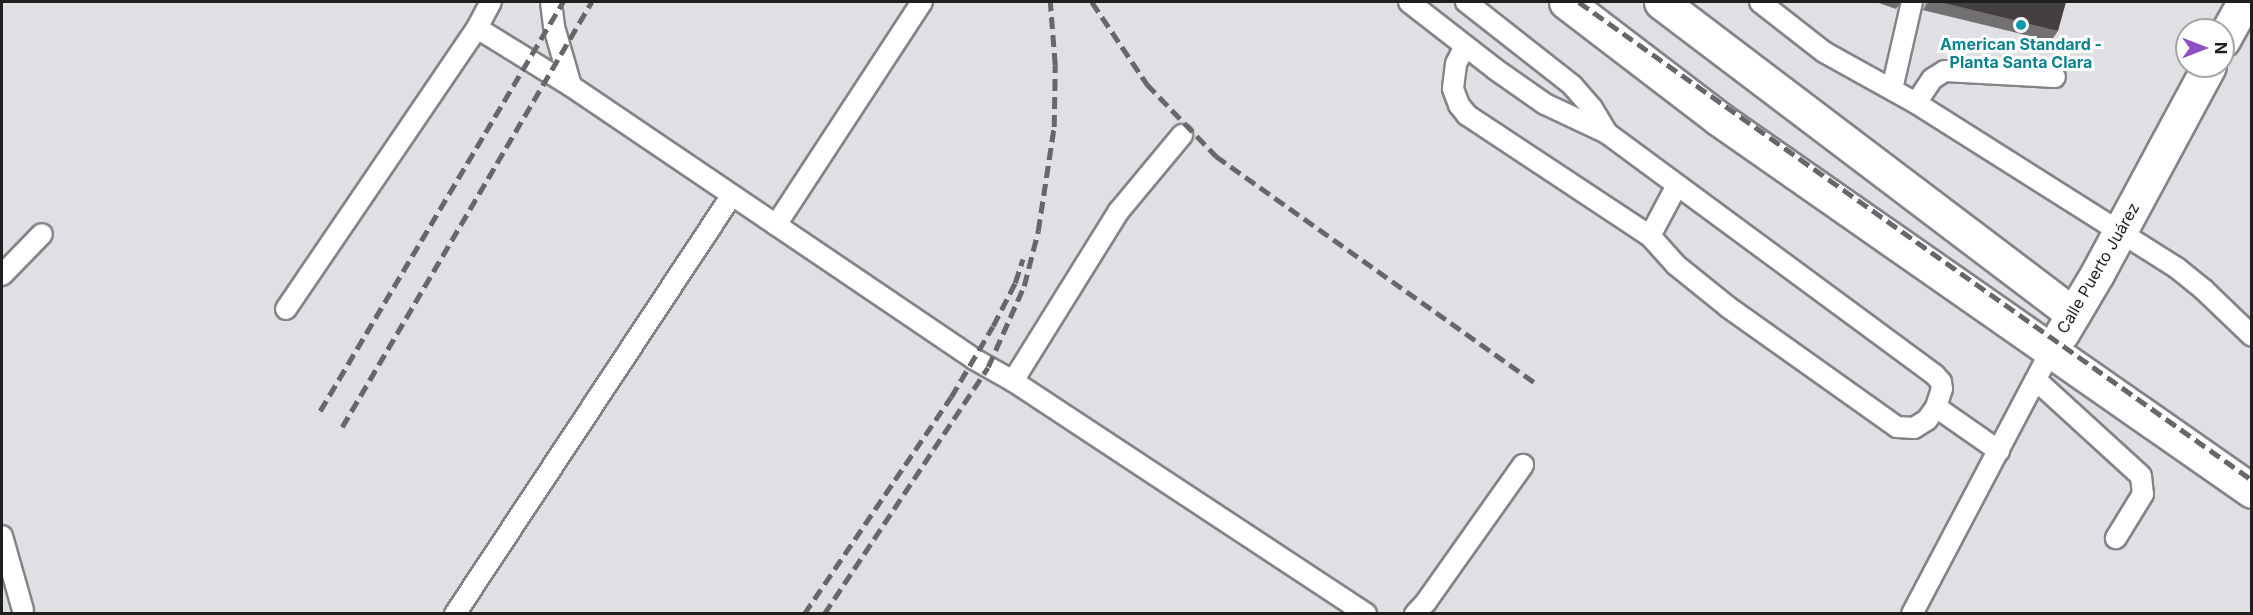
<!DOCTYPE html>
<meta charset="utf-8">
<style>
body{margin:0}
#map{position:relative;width:2253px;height:615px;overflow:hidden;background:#dfdfe4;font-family:Inter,sans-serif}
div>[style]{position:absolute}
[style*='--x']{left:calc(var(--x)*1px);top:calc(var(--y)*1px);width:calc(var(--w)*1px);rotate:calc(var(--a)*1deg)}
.roads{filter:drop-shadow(2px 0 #848488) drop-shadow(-2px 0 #848488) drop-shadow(0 2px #848488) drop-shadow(0 -2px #848488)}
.lane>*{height:20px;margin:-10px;padding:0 10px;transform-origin:10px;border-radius:10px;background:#fff}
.street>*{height:33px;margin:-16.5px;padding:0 16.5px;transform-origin:16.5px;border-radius:16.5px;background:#fff}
.rail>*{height:4.5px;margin-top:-2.25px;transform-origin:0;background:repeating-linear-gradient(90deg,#676769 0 12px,transparent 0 18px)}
.wall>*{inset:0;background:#929092}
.shaded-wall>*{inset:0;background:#737071}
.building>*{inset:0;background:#454040}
.dots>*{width:16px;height:16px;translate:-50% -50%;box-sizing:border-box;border:3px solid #fff;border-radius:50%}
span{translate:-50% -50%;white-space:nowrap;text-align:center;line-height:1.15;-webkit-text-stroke:6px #fff;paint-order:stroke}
.culture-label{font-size:16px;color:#0d838f;font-weight:700}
.street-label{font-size:16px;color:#1f1f20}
.frame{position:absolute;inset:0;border:3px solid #1f1f20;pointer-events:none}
.north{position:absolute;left:2175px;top:18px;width:60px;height:60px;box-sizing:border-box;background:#fff;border:2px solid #a5a5a6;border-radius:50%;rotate:90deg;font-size:16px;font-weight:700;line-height:24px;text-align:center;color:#1f1f20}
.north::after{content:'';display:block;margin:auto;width:21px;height:27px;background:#8f4fc4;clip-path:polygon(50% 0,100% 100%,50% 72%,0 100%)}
</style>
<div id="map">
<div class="roads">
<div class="lane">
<div style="--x:551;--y:2;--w:25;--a:83"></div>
<div style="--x:554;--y:27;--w:61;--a:73.9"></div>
<div style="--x:1409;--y:2;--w:109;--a:37.9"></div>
<div style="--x:1495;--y:69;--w:61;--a:35"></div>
<div style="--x:1545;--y:104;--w:68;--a:25.1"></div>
<div style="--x:1760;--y:2;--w:81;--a:38"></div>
<div style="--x:1824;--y:52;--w:105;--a:29"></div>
<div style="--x:1916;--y:103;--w:309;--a:32.3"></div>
<div style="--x:2177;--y:268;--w:35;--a:39"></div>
<div style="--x:2204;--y:290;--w:66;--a:43.8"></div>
<div style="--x:477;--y:28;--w:110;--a:31.7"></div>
<div style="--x:571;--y:86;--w:487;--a:34.1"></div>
<div style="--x:974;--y:359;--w:45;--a:29.4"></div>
<div style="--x:1013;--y:381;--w:423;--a:33.4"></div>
<div style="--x:1465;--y:46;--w:20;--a:117"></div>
<div style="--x:1456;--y:64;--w:25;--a:97"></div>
<div style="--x:1453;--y:89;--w:17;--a:69"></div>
<div style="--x:1459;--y:105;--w:13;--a:51"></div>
<div style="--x:1467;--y:115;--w:219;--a:33.5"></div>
<div style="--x:1650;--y:236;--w:39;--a:48"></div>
<div style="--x:1676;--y:265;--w:67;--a:38.9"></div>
<div style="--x:1728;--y:307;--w:207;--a:35.4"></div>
<div style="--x:1897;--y:427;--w:17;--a:3"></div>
<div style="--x:1914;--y:428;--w:15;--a:-32"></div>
<div style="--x:1927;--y:420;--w:16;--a:-55"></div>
<div style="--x:1936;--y:407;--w:19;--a:-72"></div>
<div style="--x:1942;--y:389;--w:7;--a:-98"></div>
<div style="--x:1941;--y:382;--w:9;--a:-131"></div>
<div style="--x:1935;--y:375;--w:408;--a:-143.6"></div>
<div style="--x:1607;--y:133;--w:29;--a:-121"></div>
<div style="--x:1592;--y:108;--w:30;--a:-131"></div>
<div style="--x:1572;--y:85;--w:135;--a:-141.9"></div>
<div style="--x:1892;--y:89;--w:89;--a:-77.1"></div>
<div style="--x:1916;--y:103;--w:29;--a:-56"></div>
<div style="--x:1932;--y:79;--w:15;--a:-32"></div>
<div style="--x:1945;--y:71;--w:110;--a:3.1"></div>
<div style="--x:776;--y:225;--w:267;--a:-56.8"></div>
<div style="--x:1650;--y:236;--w:55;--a:-62"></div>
<div style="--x:2;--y:275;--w:57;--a:-45.7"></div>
<div style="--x:286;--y:309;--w:340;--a:-55.8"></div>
<div style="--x:477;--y:28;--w:30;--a:-62"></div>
<div style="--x:2036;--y:380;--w:142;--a:42.4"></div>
<div style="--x:2141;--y:476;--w:18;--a:84"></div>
<div style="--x:2143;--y:494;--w:52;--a:121.5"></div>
<div style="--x:1013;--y:381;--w:200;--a:-58.1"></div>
<div style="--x:1119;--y:211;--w:99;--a:-50.3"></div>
<div style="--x:1936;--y:407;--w:77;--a:34.9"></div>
<div style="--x:2;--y:536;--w:77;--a:74.2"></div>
<div style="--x:455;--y:614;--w:502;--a:-56.53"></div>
<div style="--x:1415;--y:614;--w:16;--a:-47"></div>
<div style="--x:1426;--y:602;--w:168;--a:-54.7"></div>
<div style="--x:1912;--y:614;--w:300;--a:-62.2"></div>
</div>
<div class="street">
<div style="--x:1566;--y:2;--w:193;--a:37.4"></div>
<div style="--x:1719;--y:119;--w:650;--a:34.91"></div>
<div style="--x:1661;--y:2;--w:517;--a:37.14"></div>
<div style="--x:2223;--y:40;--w:43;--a:-61.1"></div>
<div style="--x:2062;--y:333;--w:69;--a:-59.3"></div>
<div style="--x:2097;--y:274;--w:236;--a:-61.7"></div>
</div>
</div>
<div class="rail">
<div style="--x:1092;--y:2;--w:99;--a:56.1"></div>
<div style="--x:1147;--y:84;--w:100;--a:46.2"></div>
<div style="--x:1216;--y:156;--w:392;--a:35.4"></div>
<div style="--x:1579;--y:2;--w:825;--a:35.38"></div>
<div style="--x:320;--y:411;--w:476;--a:-59.3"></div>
<div style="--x:342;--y:427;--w:493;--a:-59.6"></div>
<div style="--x:804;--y:614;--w:262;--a:-55.9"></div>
<div style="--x:951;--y:397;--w:82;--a:-59.4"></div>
<div style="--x:993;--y:326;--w:48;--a:-62.9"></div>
<div style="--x:1015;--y:283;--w:25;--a:-72"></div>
<div style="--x:824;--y:614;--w:296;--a:-56.4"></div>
<div style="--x:988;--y:367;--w:89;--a:-66"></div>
<div style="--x:1024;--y:286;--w:57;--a:-75.7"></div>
<div style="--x:1038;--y:231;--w:105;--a:-81.3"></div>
<div style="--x:1054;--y:127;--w:62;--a:-89.1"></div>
<div style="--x:1055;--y:65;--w:63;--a:-94.5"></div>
</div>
<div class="wall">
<div style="clip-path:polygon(1926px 2px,2066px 2px,2051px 41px,1923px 10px)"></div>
</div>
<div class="shaded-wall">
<div style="clip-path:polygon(1876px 2px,1901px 2px,1896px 9px)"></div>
<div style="clip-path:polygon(1929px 2px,1940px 2px,2058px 31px,2051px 41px,1923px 10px)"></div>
</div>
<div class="building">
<div style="clip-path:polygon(1940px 2px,2066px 2px,2058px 31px)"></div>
</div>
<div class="dots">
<div style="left:2021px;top:25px;background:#0f9aa8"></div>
</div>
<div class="culture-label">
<span style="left:2021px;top:53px">American Standard -<br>Planta Santa Clara</span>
</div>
<div class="street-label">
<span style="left:2098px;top:268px;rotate:-60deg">Calle Puerto Juárez</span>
</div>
<div class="frame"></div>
<div class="north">N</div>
</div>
